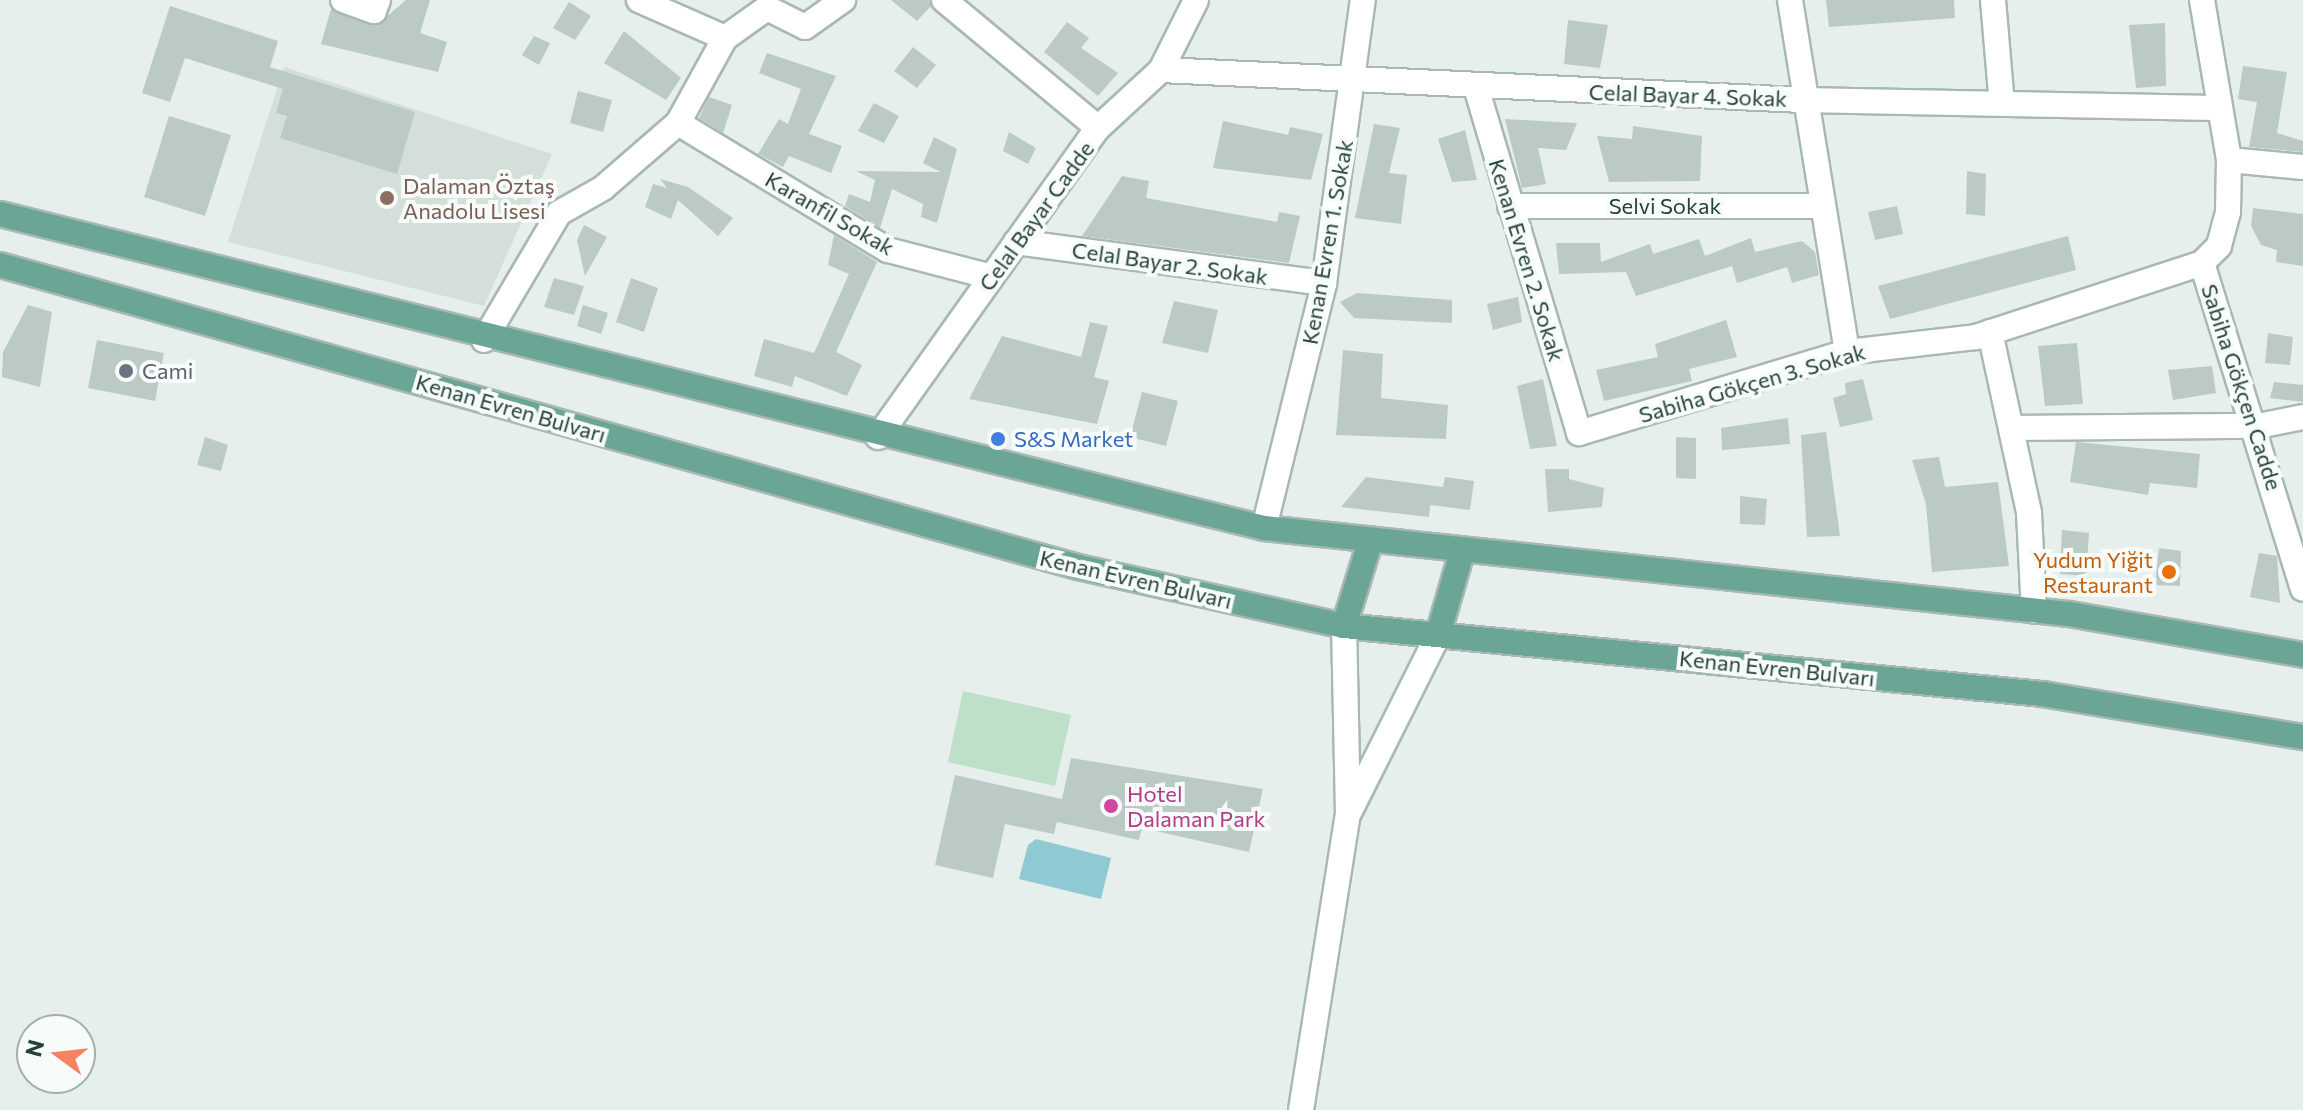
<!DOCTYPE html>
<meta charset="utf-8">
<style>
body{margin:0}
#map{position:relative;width:2303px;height:1110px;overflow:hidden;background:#e6efeb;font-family:Commissioner,sans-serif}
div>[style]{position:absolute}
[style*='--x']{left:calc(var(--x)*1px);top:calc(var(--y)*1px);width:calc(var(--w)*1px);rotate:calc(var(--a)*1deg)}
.built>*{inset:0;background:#d4dfda}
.green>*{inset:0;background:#bfe0c8}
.water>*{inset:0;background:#8ec9d4}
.building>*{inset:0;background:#bbcac4}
.roads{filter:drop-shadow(2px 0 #a8b8b2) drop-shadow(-2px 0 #a8b8b2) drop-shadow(0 2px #a8b8b2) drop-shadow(0 -2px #a8b8b2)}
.minor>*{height:24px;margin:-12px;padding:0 12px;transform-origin:12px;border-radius:12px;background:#fff}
.major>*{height:24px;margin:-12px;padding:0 12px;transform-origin:12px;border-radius:12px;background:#6aa596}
.dots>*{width:22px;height:22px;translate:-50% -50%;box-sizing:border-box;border:4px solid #f7fbf9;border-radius:50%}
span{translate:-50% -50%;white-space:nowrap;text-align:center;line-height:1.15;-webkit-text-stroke:8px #f7fbf9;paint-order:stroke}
.street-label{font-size:22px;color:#24423a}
.education-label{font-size:22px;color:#785e54}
.left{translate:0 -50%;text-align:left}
.worship-label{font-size:22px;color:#5b616d}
.shop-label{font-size:22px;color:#366cbe}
.food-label{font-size:22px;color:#c56008}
.right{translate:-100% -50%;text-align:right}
.hotel-label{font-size:22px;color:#b23c85}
.north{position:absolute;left:16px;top:1014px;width:80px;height:80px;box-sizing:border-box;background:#f7fbf9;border:2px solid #a3b1ad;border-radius:50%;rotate:285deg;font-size:22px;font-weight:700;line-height:32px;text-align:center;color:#24423a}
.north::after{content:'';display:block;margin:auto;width:28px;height:36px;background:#f4845f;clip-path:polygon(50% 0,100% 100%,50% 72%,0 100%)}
</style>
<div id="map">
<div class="built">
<div style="clip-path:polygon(284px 67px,552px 154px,484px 306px,228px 242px)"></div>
</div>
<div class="green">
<div style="clip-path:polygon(963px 691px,1071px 715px,1055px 786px,948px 762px)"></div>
</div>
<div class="water">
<div style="clip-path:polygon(1036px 839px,1111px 858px,1101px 899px,1019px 879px,1028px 845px)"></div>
</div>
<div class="building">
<div style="clip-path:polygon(406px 0,430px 0,420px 33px,447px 42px,438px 72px,321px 44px,331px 9px,376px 26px)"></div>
<div style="clip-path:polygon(891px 0,929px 0,931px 6px,917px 21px)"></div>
<div style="clip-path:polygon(1826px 0,1954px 0,1955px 18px,1829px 27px)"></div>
<div style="clip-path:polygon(569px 2px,591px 16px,575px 40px,553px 28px)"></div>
<div style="clip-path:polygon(170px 6px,278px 41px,270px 67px,415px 112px,397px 174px,280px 138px,287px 116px,276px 113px,283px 89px,185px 58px,170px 102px,142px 93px)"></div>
<div style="clip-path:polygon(1568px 20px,1608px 25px,1600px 68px,1564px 64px)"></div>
<div style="clip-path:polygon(1067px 22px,1089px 38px,1081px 48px,1118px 73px,1098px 96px,1044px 52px)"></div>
<div style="clip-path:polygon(2165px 23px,2166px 86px,2136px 88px,2129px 25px)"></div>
<div style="clip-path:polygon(624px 31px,681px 78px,666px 100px,604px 63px)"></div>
<div style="clip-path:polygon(534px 36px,550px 43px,539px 65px,522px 55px)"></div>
<div style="clip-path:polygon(913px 47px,936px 65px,917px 88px,894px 71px)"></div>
<div style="clip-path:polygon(767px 53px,836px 76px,809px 134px,842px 146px,831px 173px,789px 156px,783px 167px,758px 154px,779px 119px,788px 124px,801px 89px,759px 73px)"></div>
<div style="clip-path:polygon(2243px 66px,2287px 72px,2277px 133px,2303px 141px,2303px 152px,2249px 147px,2257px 102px,2238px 99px)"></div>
<div style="clip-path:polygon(578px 91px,612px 100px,603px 132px,570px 123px)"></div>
<div style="clip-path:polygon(709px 97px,732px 105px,723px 133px,699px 118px)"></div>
<div style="clip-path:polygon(874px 103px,899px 116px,884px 143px,858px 131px)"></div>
<div style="clip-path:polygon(169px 116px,231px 135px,205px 216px,144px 197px)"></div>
<div style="clip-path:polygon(1505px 119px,1577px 123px,1566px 150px,1538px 148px,1546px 184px,1522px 188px)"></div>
<div style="clip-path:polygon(1223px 121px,1288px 135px,1290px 127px,1323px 134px,1311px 180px,1213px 168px)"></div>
<div style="clip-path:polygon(1374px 124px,1400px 128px,1389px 173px,1407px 175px,1401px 224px,1355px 218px)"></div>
<div style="clip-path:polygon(1633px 126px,1702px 136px,1700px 181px,1609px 182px,1597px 136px,1632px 139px)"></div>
<div style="clip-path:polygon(1465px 130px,1477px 180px,1452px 182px,1438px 139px)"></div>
<div style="clip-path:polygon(1009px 132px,1036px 148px,1028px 164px,1003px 151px)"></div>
<div style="clip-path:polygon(934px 137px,957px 149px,937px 223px,921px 217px,923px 204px,892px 189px,880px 228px,845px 206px,849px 194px,870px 202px,875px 180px,856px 171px,941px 172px,923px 163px)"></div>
<div style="clip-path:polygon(1967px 171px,1986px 174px,1985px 216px,1966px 214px)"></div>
<div style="clip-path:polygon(1122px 176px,1149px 181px,1146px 198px,1277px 222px,1279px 212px,1300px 216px,1289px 263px,1082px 236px)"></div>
<div style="clip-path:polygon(660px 179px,688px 187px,733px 218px,718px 236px,678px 200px,671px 219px,645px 207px,653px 184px,667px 188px)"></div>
<div style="clip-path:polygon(1897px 206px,1903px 234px,1875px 240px,1868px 212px)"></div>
<div style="clip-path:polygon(2253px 208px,2303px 214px,2303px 266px,2276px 262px,2277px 250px,2261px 245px,2251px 226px)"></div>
<div style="clip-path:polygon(584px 225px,607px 237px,585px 276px,577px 240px)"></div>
<div style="clip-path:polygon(834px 235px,877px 262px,836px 352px,862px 365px,847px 396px,795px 376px,792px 387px,754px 376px,764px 339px,814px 353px,849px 274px,828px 265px)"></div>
<div style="clip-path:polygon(2068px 236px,2076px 270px,1890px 319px,1878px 286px)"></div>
<div style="clip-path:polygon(1751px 238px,1755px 252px,1802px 241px,1815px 252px,1819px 275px,1792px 283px,1787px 267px,1737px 283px,1732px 266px,1636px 296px,1626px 272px,1559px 274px,1556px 243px,1600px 243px,1601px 262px,1650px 244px,1653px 254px,1699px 239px,1705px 256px)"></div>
<div style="clip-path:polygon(554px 278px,584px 286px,574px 315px,544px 307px)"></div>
<div style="clip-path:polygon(631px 278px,658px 288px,644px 332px,616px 322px)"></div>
<div style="clip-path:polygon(1357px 293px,1452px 300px,1452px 323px,1354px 318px,1340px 302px)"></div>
<div style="clip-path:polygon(1518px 297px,1522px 322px,1493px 330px,1487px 304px)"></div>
<div style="clip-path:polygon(1174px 301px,1218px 310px,1208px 353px,1162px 343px)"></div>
<div style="clip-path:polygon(28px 305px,52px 312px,40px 387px,2px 377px,3px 352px)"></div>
<div style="clip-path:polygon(583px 305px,608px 313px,601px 334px,577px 326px)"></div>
<div style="clip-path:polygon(1726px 320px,1737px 357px,1689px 369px,1692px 381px,1604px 401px,1596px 370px,1658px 357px,1655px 344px)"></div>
<div style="clip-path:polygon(1090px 322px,1108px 326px,1094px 377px,1109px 381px,1097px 424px,969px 399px,1002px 336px,1081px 357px)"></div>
<div style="clip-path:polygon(2268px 333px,2293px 337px,2290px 365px,2265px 363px)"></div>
<div style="clip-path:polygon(97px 340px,164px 353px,155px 401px,88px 388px)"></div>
<div style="clip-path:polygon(2077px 343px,2083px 404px,2045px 406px,2038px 346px)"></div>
<div style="clip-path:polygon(1343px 350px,1383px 354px,1381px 398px,1448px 405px,1446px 439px,1336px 435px)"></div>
<div style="clip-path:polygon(2212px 366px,2216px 393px,2173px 400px,2168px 370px)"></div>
<div style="clip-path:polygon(1543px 379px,1557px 446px,1530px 449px,1517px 386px)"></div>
<div style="clip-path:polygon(1863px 379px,1873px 420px,1840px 427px,1833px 398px,1846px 394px,1845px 383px)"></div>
<div style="clip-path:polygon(2274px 382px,2303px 385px,2303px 402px,2270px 398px)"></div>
<div style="clip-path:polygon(1142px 392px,1178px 401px,1166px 446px,1130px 437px)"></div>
<div style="clip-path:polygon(1788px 418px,1790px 444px,1722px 450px,1721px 428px)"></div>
<div style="clip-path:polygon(1826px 432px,1840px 536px,1807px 537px,1801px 435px)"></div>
<div style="clip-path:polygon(205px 437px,228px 445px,221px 471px,197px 465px)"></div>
<div style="clip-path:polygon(1676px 437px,1696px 438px,1696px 479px,1676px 478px)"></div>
<div style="clip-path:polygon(2076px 442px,2200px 454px,2197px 488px,2150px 483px,2148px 495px,2070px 482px)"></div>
<div style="clip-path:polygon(1939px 457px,1945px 487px,1998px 482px,2009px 566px,1932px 572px,1926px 504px,1912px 460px)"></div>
<div style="clip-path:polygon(1545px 469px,1569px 469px,1569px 479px,1604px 488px,1602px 507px,1548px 512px)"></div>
<div style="clip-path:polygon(1366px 477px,1443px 487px,1445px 477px,1474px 481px,1470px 510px,1430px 505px,1429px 517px,1341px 507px)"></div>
<div style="clip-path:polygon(1740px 496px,1767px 499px,1765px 525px,1740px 524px)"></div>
<div style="clip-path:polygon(2062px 530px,2089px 533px,2086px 576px,2060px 574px)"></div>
<div style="clip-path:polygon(2159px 548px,2181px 551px,2180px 586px,2155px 585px)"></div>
<div style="clip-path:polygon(2259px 553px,2277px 556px,2280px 603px,2250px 597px)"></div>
<div style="clip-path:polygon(1071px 758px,1263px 789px,1249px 852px,1142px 828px,1139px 840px,1057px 822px,1054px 834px,1005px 824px,993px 878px,935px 865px,955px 775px,1062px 799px)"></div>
</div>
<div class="roads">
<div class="minor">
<div style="--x:343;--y:0;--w:33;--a:20"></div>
<div style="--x:374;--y:11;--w:12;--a:-70"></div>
<div style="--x:639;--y:0;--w:94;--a:23.8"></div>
<div style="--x:944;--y:0;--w:200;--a:39.7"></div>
<div style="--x:1790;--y:0;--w:357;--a:80.8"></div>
<div style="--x:1993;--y:0;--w:104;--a:85.1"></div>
<div style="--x:2202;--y:0;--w:162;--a:80.4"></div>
<div style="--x:2229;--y:160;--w:52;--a:91.1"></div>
<div style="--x:2228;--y:212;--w:35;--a:105"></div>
<div style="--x:2219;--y:246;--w:24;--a:135"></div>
<div style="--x:2202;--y:263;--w:341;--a:72.8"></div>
<div style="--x:1161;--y:70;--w:641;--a:2.68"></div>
<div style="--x:1801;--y:100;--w:414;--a:1.1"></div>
<div style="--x:1476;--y:87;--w:361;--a:73.4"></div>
<div style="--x:1579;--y:433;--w:280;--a:-16.8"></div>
<div style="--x:1847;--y:352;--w:130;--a:-6.6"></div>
<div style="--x:1976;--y:337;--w:238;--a:-18.1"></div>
<div style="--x:678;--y:123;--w:245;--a:31.2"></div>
<div style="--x:888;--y:250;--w:107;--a:14.6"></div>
<div style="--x:2229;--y:160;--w:74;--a:5.4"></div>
<div style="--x:1510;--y:206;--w:310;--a:0"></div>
<div style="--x:1016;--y:242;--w:311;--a:7.6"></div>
<div style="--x:1990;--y:332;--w:185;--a:77.8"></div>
<div style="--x:2029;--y:513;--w:98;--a:87.1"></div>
<div style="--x:484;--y:340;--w:147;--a:-59.4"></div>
<div style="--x:559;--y:213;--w:51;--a:-29.6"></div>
<div style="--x:603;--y:188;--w:99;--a:-40.9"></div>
<div style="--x:678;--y:123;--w:97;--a:-61.1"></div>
<div style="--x:725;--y:38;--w:52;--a:-35.5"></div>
<div style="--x:767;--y:8;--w:42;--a:26.6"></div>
<div style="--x:805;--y:27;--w:47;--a:-35.4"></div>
<div style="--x:2011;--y:428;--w:247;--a:-0.5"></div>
<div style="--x:2258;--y:426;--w:46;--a:-11.3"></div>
<div style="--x:878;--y:437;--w:379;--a:-54.6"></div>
<div style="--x:1098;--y:128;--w:86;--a:-42.6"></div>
<div style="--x:1161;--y:70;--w:78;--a:-63.4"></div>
<div style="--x:1264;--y:528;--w:252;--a:-76.2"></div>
<div style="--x:1324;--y:283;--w:286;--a:-82.2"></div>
<div style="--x:1350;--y:811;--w:197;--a:-63.4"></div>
<div style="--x:1301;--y:1110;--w:300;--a:-81"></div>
<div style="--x:1348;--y:814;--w:188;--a:-91.2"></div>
</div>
<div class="major">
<div style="--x:0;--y:214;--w:1302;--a:13.95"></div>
<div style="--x:1264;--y:528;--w:810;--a:6.1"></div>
<div style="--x:2069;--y:614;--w:238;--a:9.9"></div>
<div style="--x:0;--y:265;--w:1120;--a:15.65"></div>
<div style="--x:1078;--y:567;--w:272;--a:12.5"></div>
<div style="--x:1344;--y:626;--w:702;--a:5.56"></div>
<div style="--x:2043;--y:694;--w:264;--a:9.4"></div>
<div style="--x:1344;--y:626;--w:88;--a:-72.8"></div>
<div style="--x:1438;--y:635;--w:86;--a:-73.9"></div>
</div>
</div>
<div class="dots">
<div style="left:387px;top:198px;background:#8d6e63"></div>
<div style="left:126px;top:371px;background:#6b7280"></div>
<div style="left:998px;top:439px;background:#3f7fe0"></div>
<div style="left:2169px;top:572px;background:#e8710a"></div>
<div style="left:1111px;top:806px;background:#d1479c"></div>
</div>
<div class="street-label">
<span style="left:1688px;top:95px;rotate:2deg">Celal Bayar 4. Sokak</span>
<span style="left:1665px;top:206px">Selvi Sokak</span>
<span style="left:830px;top:213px;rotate:30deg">Karanfil Sokak</span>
<span style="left:1036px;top:216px;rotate:-54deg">Celal Bayar Cadde</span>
<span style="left:1327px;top:242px;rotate:-80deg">Kenan Evren 1. Sokak</span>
<span style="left:1527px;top:260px;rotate:73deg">Kenan Evren 2. Sokak</span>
<span style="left:1170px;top:263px;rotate:8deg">Celal Bayar 2. Sokak</span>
<span style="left:1752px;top:383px;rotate:-16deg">Sabiha Gökçen 3. Sokak</span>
<span style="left:2242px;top:387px;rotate:72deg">Sabiha Gökçen Cadde</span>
<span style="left:511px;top:408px;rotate:16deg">Kenan Evren Bulvarı</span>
<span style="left:1136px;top:579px;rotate:13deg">Kenan Evren Bulvarı</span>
<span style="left:1777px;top:668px;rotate:6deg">Kenan Evren Bulvarı</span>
</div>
<div class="education-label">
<span class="left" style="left:403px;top:198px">Dalaman Öztaş<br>Anadolu Lisesi</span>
</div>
<div class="worship-label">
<span class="left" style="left:142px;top:371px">Cami</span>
</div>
<div class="shop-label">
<span class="left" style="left:1014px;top:439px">S&amp;S Market</span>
</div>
<div class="food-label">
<span class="right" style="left:2153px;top:572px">Yudum Yiğit<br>Restaurant</span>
</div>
<div class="hotel-label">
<span class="left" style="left:1127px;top:806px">Hotel<br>Dalaman Park</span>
</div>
<div class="north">N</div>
</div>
